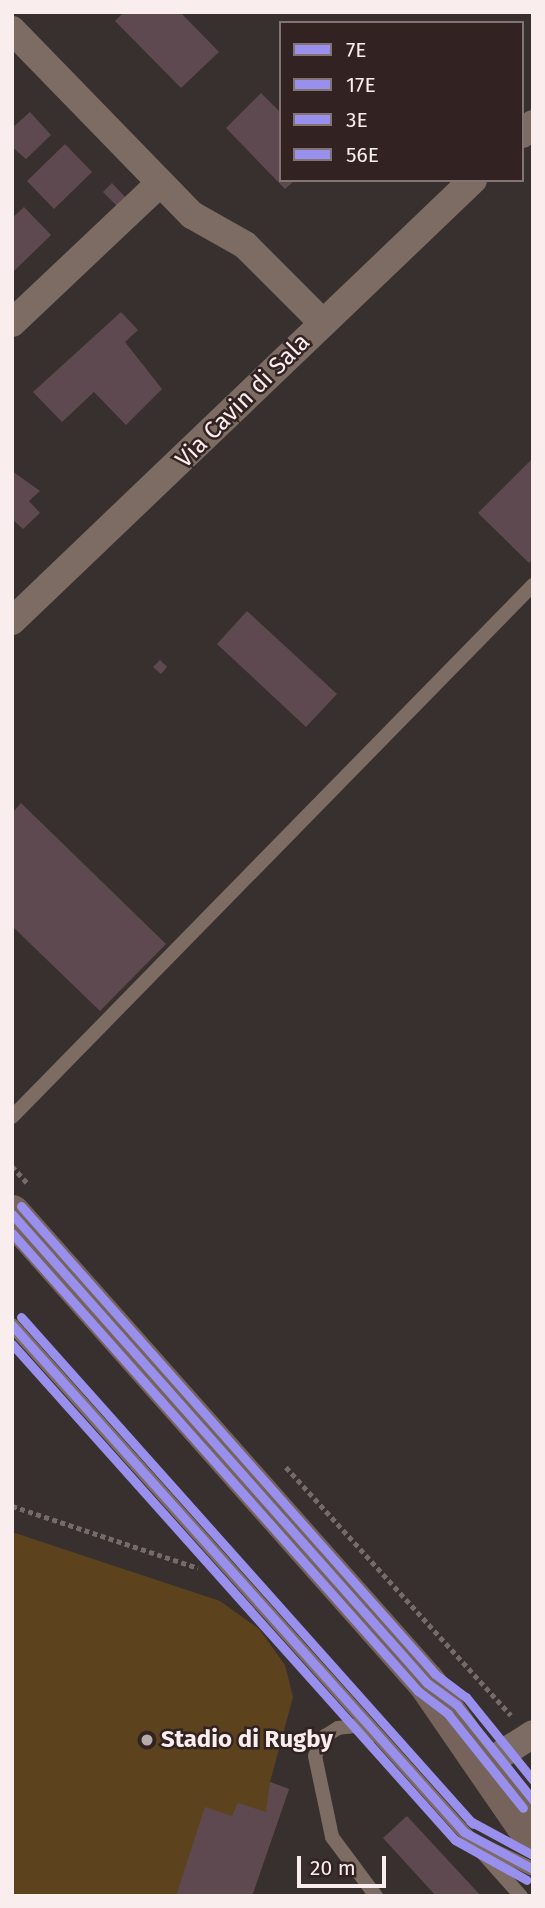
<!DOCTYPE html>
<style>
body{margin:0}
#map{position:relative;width:545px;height:1908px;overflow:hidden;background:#38302f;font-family:"Fira Sans",sans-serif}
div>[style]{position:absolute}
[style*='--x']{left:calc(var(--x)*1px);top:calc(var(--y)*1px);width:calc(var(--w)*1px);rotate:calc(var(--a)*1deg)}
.green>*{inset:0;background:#5c431e}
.building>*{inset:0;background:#5e4950}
.path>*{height:4.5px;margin-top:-2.25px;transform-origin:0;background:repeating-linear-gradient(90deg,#766b66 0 5px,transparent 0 8.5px)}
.lane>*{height:14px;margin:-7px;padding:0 7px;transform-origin:7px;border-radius:7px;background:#7d6c63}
.street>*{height:28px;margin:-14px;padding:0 14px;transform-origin:14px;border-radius:14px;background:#7d6c63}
.secondary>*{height:38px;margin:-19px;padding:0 19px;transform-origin:19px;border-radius:19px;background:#76645c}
.bus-1>*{height:9px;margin:-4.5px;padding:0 4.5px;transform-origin:4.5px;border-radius:4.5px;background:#9990ee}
.bus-2>*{height:9px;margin:-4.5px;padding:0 4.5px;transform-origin:4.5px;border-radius:4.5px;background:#9990ee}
.bus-3>*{height:9px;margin:-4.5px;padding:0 4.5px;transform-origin:4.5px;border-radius:4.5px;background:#9990ee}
.bus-4>*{height:9px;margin:-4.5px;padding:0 4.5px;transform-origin:4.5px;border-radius:4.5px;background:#9990ee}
.dots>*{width:19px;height:19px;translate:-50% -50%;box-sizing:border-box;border:4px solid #322322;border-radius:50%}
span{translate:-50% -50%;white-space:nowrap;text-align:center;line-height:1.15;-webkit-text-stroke:5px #322322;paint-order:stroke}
.street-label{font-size:24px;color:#f9eeed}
.poi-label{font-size:24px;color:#f9eeed;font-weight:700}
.left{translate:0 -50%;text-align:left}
.frame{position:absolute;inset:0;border:14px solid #f9eeed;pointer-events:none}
.legend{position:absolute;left:279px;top:21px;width:245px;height:161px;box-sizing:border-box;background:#322322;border:2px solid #827473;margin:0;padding:9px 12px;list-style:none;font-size:21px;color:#f9eeed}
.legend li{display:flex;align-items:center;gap:14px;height:35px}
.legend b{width:35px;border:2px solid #827473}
.scale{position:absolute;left:297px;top:1856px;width:89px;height:32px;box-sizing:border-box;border:4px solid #f9eeed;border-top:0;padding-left:9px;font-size:21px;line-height:24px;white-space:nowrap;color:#f9eeed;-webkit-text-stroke:5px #322322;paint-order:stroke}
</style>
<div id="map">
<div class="green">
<div style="clip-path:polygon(12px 1532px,220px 1601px,259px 1629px,285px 1665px,293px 1697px,270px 1782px,289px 1789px,252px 1896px,12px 1896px)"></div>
</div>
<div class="building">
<div style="clip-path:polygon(124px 12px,180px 12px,219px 52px,181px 88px,115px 21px)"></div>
<div style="clip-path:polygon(261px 93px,281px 113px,281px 180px,295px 180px,285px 189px,226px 128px)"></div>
<div style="clip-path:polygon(30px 112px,51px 135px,26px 159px,12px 147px,12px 128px)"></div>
<div style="clip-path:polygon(65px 144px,92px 172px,54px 209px,27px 181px)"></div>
<div style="clip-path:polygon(112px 183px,127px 199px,118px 207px,103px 192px)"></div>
<div style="clip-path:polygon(24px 207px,51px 235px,12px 273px,12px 218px)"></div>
<div style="clip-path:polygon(121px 312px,138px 330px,125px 342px,162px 389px,126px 425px,94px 392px,62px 422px,33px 392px)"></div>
<div style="clip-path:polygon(533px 458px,533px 559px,529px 563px,478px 513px)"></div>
<div style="clip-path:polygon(12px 471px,40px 491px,29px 501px,40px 513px,23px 529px,12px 519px)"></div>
<div style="clip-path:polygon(247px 611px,337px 694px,306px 727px,217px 644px)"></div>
<div style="clip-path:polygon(160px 660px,167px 667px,161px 674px,153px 667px)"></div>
<div style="clip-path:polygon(21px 803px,166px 944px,100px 1011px,12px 926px,12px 813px)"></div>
<div style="clip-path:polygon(270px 1782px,289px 1789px,252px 1896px,176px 1896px,205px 1807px,232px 1816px,238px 1803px,266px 1812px)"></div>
<div style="clip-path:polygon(407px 1816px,481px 1896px,436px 1896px,383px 1838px)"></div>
</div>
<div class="path">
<div style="--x:12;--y:1166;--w:24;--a:48"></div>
<div style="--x:286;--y:1467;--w:335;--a:47.8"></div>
<div style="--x:12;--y:1506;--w:196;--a:18.4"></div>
</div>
<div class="lane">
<div style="--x:12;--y:1117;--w:745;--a:-45.6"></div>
<div style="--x:12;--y:1325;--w:765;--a:48.29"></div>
<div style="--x:373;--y:1735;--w:19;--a:-152"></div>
<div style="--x:356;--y:1726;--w:18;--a:174"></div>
<div style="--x:338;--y:1728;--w:15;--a:148"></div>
<div style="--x:325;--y:1736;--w:22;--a:117"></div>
<div style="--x:315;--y:1756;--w:83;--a:78.1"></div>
<div style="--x:332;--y:1837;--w:74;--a:53.3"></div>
<div style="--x:482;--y:1845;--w:56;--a:25.2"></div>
</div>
<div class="street">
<div style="--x:12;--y:30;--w:258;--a:45.8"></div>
<div style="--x:192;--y:215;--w:61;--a:29.5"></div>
<div style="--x:245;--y:245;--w:109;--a:45"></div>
<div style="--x:522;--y:134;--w:15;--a:-42"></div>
<div style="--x:12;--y:323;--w:202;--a:-43.4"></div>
<div style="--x:12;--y:621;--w:638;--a:-43.73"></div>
<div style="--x:483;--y:1766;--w:59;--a:-32.6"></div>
</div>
<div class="secondary">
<div style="--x:12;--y:1214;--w:626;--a:48.5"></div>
<div style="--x:427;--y:1683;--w:187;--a:55.5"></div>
</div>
<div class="bus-1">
<div style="--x:12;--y:1214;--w:626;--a:48.5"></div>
<div style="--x:427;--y:1683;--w:37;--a:36"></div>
<div style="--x:457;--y:1705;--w:122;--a:51.3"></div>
<div style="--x:12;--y:1325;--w:679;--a:48.28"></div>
<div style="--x:464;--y:1832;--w:78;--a:28.2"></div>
</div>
<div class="bus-2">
<div style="--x:12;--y:1233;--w:612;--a:48.44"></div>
<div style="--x:418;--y:1691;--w:38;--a:37"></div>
<div style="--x:448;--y:1714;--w:120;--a:51.4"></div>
<div style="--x:12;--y:1344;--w:665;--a:48.23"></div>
<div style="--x:455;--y:1840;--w:82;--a:29.1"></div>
</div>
<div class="bus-3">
<div style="--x:21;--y:1206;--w:625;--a:48.5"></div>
<div style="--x:435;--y:1674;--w:39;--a:37"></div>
<div style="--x:466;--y:1697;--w:107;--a:51.1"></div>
<div style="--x:470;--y:1821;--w:72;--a:28.4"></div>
</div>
<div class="bus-4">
<div style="--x:21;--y:1317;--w:679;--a:48.28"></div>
</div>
<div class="dots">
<div style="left:147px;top:1740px;background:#b5acaa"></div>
</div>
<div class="street-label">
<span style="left:243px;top:401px;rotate:-45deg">Via Cavin di Sala</span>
</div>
<div class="poi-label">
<span class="left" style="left:161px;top:1740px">Stadio di Rugby</span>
</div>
<div class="frame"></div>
<ul class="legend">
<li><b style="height:9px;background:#9990ee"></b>7E</li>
<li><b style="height:9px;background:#9990ee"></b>17E</li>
<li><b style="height:9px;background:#9990ee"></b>3E</li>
<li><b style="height:9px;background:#9990ee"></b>56E</li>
</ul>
<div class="scale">20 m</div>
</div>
